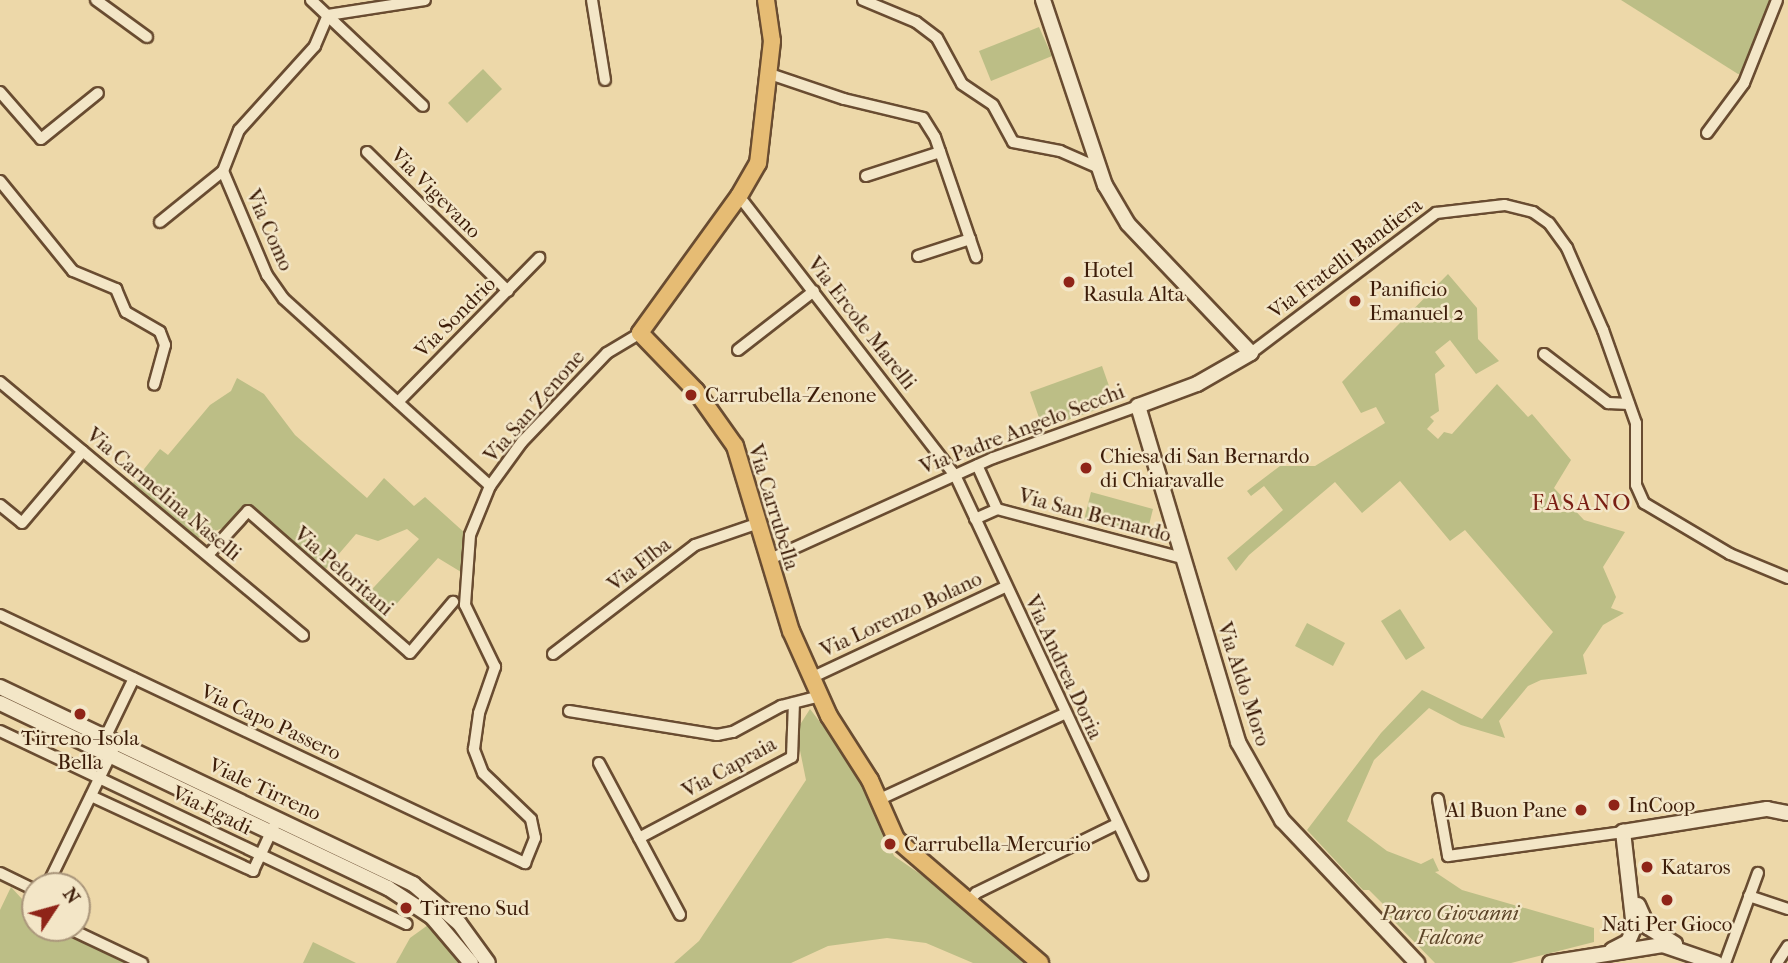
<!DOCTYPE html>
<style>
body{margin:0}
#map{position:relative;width:1788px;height:963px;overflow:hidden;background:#edd8a9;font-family:"IM FELL French Canon",serif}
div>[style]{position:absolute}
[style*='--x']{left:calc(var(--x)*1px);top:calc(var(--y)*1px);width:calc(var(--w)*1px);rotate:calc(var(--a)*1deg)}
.green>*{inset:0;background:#bcbe86}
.roads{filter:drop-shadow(2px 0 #694c31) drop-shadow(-2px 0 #694c31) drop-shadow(0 2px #694c31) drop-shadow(0 -2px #694c31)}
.street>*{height:10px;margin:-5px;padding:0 5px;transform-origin:5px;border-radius:5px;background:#f3e6c7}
.secondary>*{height:14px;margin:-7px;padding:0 7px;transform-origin:7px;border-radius:7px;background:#f3e6c7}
.primary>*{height:16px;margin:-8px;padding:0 8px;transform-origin:8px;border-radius:8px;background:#e6bc74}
.dots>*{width:19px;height:19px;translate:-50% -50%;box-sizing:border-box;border:4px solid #f3e6c7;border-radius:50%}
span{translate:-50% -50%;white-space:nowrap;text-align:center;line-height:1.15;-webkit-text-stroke:5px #f3e6c7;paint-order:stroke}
.street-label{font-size:21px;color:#3d1d09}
.poi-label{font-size:21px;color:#3d1d09}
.left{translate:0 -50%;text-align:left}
.right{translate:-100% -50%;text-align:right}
.park-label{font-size:21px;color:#5d4528;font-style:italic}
.neighbourhood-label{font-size:23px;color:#7a1f14;letter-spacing:2px}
.north{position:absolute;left:21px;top:872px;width:70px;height:70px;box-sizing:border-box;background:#f3e6c7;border:2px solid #aa967b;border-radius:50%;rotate:54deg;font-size:19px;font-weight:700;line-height:28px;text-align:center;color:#3d1d09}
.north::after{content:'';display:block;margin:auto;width:24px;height:32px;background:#8f2418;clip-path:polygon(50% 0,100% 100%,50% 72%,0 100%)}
</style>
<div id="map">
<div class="green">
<div style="clip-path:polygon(1621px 0,1771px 0,1743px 73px,1738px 74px)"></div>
<div style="clip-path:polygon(1039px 27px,1052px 56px,991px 81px,979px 51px)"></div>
<div style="clip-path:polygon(483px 69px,502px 89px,467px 123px,448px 103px)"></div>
<div style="clip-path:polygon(1448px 274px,1477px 308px,1478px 339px,1499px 361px,1476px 374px,1450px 340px,1435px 352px,1445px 366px,1435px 374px,1439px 411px,1430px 417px,1434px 421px,1427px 429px,1438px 439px,1444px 432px,1452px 434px,1497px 384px,1528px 417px,1532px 414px,1571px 460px,1554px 488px,1584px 520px,1625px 532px,1603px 567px,1616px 597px,1611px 608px,1624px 613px,1603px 625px,1583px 655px,1587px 674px,1541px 680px,1528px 686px,1499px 721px,1505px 738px,1461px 725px,1429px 708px,1374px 760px,1347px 821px,1387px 851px,1421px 864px,1433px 858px,1439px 871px,1435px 872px,1462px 890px,1594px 928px,1594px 942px,1511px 963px,1435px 963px,1389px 916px,1388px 909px,1369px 890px,1363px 890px,1307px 830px,1381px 733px,1422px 690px,1482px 719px,1553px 632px,1465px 530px,1450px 541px,1400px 481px,1362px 513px,1335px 482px,1249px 555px,1236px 571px,1227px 558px,1283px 510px,1264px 486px,1251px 496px,1247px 491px,1280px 466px,1315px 466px,1385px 423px,1376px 407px,1361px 413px,1342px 382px)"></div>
<div style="clip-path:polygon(1102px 366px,1115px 403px,1043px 429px,1030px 392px)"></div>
<div style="clip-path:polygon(237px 378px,264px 394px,295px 435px,367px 498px,384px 478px,414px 506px,425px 497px,466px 534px,461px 572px,438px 558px,381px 621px,360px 602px,419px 539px,407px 529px,378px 541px,356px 534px,325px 570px,251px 504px,246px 504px,225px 527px,198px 538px,133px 483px,160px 449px,168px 455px,210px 405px,231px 391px)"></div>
<div style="clip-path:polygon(1091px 492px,1153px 509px,1146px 537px,1084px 520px)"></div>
<div style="clip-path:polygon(1400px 609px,1425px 648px,1406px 660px,1381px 621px)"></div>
<div style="clip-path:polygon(1307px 623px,1345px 643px,1333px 666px,1295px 646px)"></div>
<div style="clip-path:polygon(810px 709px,860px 774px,894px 856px,929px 880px,1027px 963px,973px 963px,926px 943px,887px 938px,828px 946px,791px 963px,674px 963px,699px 941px,806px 780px,796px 731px)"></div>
<div style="clip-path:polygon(11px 887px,22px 899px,22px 912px,35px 919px,35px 928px,54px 928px,126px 963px,0 963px,0 910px)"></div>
<div style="clip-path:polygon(428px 925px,460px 963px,396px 963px,410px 938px)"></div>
<div style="clip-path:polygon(313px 942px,356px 963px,303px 963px)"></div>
</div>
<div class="roads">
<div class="street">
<div style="--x:96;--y:0;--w:63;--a:36"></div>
<div style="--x:311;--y:0;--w:154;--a:43.4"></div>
<div style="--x:592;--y:0;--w:81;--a:80.8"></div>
<div style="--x:863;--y:0;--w:57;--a:22.5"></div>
<div style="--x:916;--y:22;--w:26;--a:37"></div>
<div style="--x:937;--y:38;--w:52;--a:61.5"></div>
<div style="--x:962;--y:84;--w:37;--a:34"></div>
<div style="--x:993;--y:105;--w:42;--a:61.6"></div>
<div style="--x:1013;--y:142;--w:48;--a:10.8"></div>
<div style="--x:1060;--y:151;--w:43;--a:23.6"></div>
<div style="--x:328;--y:15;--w:34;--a:113"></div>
<div style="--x:315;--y:46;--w:113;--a:132.1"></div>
<div style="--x:239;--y:130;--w:44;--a:111.3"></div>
<div style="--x:223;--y:171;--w:113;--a:67.1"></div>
<div style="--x:267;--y:275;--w:29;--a:55"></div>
<div style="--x:284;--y:299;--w:278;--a:42.2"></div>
<div style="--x:328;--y:15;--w:98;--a:-8.8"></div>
<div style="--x:770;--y:74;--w:78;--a:18.7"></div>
<div style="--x:844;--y:99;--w:81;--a:13.5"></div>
<div style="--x:923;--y:118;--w:22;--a:58"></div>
<div style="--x:935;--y:137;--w:127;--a:71.1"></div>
<div style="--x:0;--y:92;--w:62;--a:48.9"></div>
<div style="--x:41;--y:139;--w:73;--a:-38.9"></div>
<div style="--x:1707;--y:133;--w:62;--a:-53.5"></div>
<div style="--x:1744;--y:83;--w:89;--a:-68.3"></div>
<div style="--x:367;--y:152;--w:198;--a:44.6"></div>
<div style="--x:866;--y:176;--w:78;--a:-18"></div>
<div style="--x:0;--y:181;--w:116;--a:51"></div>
<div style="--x:73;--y:271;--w:47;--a:22.7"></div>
<div style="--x:116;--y:289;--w:25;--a:67"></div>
<div style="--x:126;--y:312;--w:39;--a:30"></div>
<div style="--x:160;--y:332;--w:14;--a:69"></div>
<div style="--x:165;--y:345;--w:41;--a:105.4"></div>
<div style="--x:739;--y:196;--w:353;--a:52.3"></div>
<div style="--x:955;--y:475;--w:442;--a:64.9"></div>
<div style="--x:160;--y:222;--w:81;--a:-39"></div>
<div style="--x:918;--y:256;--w:55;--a:-18.1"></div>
<div style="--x:738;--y:350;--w:96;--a:-37.8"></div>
<div style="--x:1251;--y:353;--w:232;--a:-37.1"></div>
<div style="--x:1436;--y:213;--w:69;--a:-6.6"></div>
<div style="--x:1505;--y:205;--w:29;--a:14"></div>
<div style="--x:1533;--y:212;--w:19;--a:35"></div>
<div style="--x:1549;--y:223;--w:31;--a:54"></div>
<div style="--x:1567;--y:248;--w:90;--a:66.3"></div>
<div style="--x:1603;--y:330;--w:99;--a:70.5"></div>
<div style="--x:1636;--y:423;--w:62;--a:90"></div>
<div style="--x:1636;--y:485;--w:20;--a:66"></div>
<div style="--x:1644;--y:503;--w:100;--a:30.7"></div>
<div style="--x:1730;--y:554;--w:63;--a:22.5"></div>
<div style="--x:1544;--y:354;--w:81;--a:37.4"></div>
<div style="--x:1608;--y:403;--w:21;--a:3"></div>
<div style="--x:0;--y:382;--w:395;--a:39.9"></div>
<div style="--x:398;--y:402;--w:202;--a:-45.6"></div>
<div style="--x:0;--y:505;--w:28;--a:39"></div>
<div style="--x:22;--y:523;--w:94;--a:-49.7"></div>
<div style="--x:997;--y:509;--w:192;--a:14.8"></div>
<div style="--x:975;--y:519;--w:24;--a:-24"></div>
<div style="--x:997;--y:509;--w:48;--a:-114.4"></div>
<div style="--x:208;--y:555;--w:59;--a:-47.7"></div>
<div style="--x:248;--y:511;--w:215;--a:41.2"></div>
<div style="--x:410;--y:653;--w:67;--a:-49.9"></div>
<div style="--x:768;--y:560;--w:247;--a:-24.4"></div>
<div style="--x:993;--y:458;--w:154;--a:-19.7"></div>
<div style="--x:0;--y:615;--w:581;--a:25.29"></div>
<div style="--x:525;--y:863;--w:27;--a:-68"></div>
<div style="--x:535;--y:838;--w:19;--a:-102"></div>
<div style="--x:531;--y:819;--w:66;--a:-136.2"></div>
<div style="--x:483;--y:773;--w:26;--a:-111"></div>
<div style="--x:474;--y:749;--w:36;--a:-82"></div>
<div style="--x:479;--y:713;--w:49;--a:-70.8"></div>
<div style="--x:495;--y:667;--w:69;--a:-115.8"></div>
<div style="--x:465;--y:605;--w:70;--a:-85.9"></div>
<div style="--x:470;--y:535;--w:53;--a:-67.8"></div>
<div style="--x:490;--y:486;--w:54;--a:-54"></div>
<div style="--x:522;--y:442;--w:123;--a:-46.3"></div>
<div style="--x:607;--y:353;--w:39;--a:-31"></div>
<div style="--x:553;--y:654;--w:179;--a:-37.5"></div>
<div style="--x:695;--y:545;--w:68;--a:-19"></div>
<div style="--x:813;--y:677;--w:212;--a:-25.1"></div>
<div style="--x:569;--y:711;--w:150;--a:9.2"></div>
<div style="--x:717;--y:735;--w:16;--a:-11"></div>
<div style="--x:733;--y:732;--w:55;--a:-28.4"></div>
<div style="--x:781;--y:706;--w:40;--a:-14.4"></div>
<div style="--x:0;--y:731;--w:450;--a:25.4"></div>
<div style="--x:106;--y:736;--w:64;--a:-64.2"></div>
<div style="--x:599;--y:763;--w:172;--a:61.9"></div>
<div style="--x:91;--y:796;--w:179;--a:24.8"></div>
<div style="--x:253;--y:871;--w:50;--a:-65"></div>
<div style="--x:880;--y:799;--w:203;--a:-24.8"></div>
<div style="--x:1438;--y:799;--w:58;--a:80"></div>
<div style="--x:1448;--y:856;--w:177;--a:-7.8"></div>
<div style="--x:639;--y:838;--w:173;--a:-27.9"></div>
<div style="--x:792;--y:757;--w:54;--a:-87.9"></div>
<div style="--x:0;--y:873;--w:39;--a:26"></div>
<div style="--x:47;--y:886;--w:151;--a:-64.1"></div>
<div style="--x:1749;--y:896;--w:41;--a:18.4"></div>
<div style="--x:968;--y:902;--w:12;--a:-48"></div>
<div style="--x:976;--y:893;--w:157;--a:-26.1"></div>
<div style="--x:68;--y:928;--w:82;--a:25.3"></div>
<div style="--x:1725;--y:963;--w:96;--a:-69.9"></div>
<div style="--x:1777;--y:963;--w:20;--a:-57"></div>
</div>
<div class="secondary">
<div style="--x:1043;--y:0;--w:195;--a:71.5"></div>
<div style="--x:1105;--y:185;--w:45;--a:59.5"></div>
<div style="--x:1128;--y:224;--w:178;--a:46.4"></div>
<div style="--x:1251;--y:353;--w:62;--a:150.1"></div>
<div style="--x:1197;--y:384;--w:63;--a:159.6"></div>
<div style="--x:1138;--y:406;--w:351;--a:73.4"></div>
<div style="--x:1238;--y:742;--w:90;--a:60.6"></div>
<div style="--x:1282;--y:820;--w:197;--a:46.6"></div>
<div style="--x:0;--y:687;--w:458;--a:25.5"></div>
<div style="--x:413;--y:884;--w:60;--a:40.3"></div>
<div style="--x:459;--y:923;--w:49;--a:54.1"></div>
<div style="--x:0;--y:703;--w:430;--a:25.5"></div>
<div style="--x:388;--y:888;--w:53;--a:33.4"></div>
<div style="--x:432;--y:917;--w:60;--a:49.7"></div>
<div style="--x:1638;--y:905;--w:24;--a:66"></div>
<div style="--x:1648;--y:927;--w:32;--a:32"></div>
<div style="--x:1612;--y:950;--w:18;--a:-27"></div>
<div style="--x:1628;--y:942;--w:15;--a:-67"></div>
<div style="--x:1634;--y:928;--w:97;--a:-96.5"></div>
<div style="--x:1623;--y:832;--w:146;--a:-9.1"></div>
<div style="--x:1767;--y:809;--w:21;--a:11"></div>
<div style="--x:1550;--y:963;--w:114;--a:-9.1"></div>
<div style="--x:1663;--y:945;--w:56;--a:18.8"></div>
</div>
<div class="primary">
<div style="--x:766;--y:0;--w:41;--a:81.7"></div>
<div style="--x:772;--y:41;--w:123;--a:96.5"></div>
<div style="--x:758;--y:163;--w:38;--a:120"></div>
<div style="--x:739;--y:196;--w:169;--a:125.9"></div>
<div style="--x:640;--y:333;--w:81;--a:46"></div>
<div style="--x:696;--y:391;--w:67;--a:54.7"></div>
<div style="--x:735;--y:446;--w:193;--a:73.2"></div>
<div style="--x:791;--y:631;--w:93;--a:65.9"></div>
<div style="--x:829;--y:716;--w:76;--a:57.4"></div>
<div style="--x:870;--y:780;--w:64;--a:66.2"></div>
<div style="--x:896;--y:839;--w:190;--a:40.7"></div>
</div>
</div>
<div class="dots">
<div style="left:1069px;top:282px;background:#8f2418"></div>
<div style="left:1355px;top:301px;background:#8f2418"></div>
<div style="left:691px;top:395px;background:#8f2418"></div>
<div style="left:1086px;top:468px;background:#8f2418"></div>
<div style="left:80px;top:714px;background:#8f2418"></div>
<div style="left:1614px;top:805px;background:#8f2418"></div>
<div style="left:1581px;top:810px;background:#8f2418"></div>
<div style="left:890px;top:844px;background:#8f2418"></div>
<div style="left:1647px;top:867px;background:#8f2418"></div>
<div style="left:1667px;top:900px;background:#8f2418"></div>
<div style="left:406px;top:908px;background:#8f2418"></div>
</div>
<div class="street-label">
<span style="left:436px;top:193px;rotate:45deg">Via Vigevano</span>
<span style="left:270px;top:230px;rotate:66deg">Via Como</span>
<span style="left:1345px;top:258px;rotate:-37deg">Via Fratelli Bandiera</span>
<span style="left:455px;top:317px;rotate:-45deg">Via Sondrio</span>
<span style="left:862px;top:323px;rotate:52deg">Via Ercole Marelli</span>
<span style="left:534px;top:406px;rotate:-49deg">Via San Zenone</span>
<span style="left:1022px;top:429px;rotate:-21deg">Via Padre Angelo Secchi</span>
<span style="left:164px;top:494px;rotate:40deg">Via Carmelina Naselli</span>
<span style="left:774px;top:507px;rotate:73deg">Via Carrubella</span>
<span style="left:1095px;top:515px;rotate:15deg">Via San Bernardo</span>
<span style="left:639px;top:564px;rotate:-38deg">Via Elba</span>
<span style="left:344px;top:571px;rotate:41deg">Via Peloritani</span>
<span style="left:901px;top:614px;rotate:-25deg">Via Lorenzo Bolano</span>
<span style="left:1064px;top:667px;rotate:65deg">Via Andrea Doria</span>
<span style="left:1244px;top:684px;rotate:72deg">Via Aldo Moro</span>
<span style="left:271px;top:722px;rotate:25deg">Via Capo Passero</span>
<span style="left:729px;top:767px;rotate:-29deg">Via Capraia</span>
<span style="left:265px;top:789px;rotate:25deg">Viale Tirreno</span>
<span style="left:212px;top:810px;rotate:26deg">Via Egadi</span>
</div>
<div class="poi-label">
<span class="left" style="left:1083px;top:282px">Hotel<br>Rasula Alta</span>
<span class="left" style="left:1369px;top:301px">Panificio<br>Emanuel 2</span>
<span class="left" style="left:705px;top:395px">Carrubella-Zenone</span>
<span class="left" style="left:1100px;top:468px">Chiesa di San Bernardo<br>di Chiaravalle</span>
<span style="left:80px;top:750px">Tirreno-Isola<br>Bella</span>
<span class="left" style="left:1628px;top:805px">InCoop</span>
<span class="right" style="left:1567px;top:810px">Al Buon Pane</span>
<span class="left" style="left:904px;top:844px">Carrubella-Mercurio</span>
<span class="left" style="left:1661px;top:867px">Kataros</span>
<span class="left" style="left:420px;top:908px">Tirreno Sud</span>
<span style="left:1667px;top:924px">Nati Per Gioco</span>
</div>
<div class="park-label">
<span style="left:1450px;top:925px">Parco Giovanni<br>Falcone</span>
</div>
<div class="neighbourhood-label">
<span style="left:1582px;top:503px">FASANO</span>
</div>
<div class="north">N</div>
</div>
